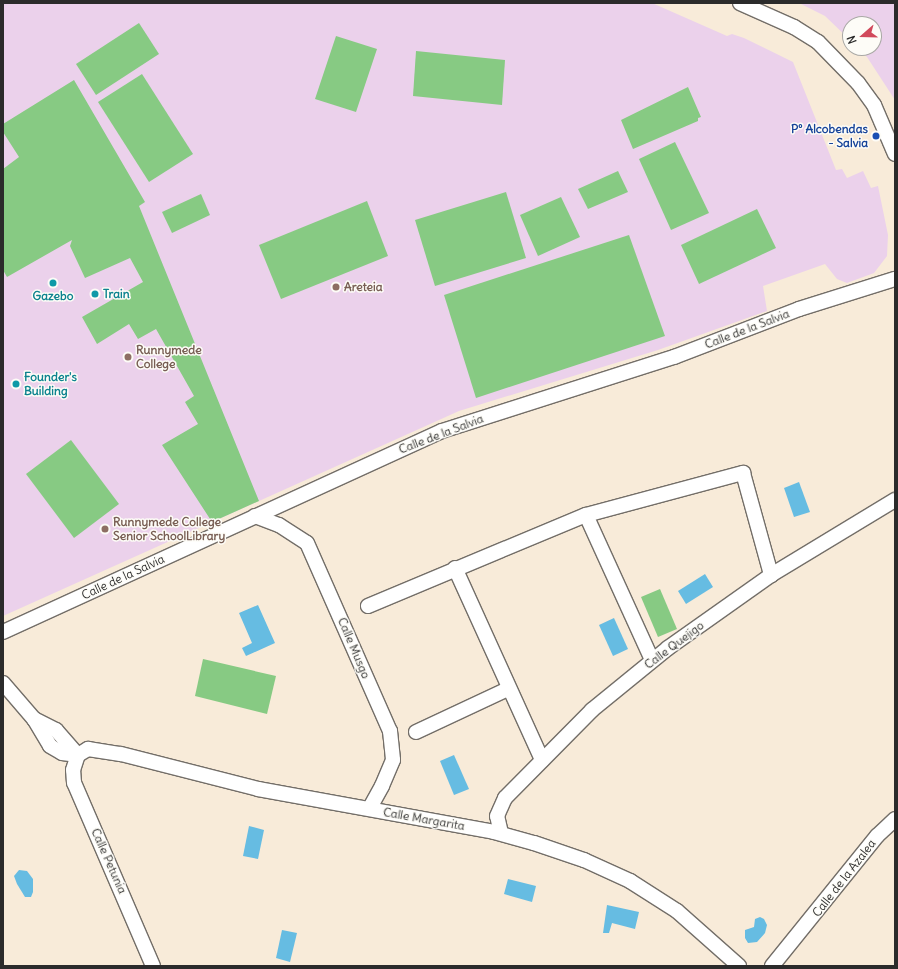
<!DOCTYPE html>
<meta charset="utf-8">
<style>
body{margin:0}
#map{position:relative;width:898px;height:969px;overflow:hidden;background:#f8ebd9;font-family:Delius,sans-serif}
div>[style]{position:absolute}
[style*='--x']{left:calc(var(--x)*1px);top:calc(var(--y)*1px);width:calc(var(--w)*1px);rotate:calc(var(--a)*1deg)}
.built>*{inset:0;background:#ebd1eb}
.green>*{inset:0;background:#87ca83}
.water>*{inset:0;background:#66bce2}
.roads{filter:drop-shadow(1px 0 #736e68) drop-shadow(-1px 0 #736e68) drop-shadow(0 1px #736e68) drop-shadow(0 -1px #736e68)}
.minor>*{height:14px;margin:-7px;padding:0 7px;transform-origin:7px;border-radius:7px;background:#fff}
.dots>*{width:11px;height:11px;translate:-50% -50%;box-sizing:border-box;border:2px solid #fdfcf7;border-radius:50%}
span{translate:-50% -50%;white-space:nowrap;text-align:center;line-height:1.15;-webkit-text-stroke:3px #fdfcf7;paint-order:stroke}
.transit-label{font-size:12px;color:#164399;font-weight:700}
.right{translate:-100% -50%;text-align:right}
.education-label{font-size:12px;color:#785e54;font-weight:700}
.left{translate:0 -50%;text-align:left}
.culture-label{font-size:12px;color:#0d838f;font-weight:700}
.street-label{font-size:12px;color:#2b2b2b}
.frame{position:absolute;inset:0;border:4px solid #2b2b2b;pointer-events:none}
.north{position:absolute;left:842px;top:16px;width:40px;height:40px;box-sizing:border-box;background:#fdfcf7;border:1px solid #a9a8a5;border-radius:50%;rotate:250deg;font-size:11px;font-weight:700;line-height:16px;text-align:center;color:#2b2b2b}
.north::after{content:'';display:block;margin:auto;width:14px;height:18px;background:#d1495b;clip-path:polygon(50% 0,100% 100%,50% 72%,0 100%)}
</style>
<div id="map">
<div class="built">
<div style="clip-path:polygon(3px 3px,652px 3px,727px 36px,732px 34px,744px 38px,793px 62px,836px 170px,842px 169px,847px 178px,863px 171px,871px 188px,878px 186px,888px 235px,887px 256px,874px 273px,847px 283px,837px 279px,825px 264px,763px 286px,767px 311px,658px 350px,459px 411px,3px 616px)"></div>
<div style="clip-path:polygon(799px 3px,895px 3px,895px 100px,867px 57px,858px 48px,874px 48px,874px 24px,850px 24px,850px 40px,825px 16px)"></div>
</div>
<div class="green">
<div style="clip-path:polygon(139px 23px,159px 54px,96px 95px,76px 64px)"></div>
<div style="clip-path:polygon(336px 36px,377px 49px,356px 112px,315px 99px)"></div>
<div style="clip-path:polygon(416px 51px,505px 60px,502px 105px,413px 96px)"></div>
<div style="clip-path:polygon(142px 74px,193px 154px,149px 182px,98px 102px)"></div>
<div style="clip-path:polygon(74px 80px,145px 202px,139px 206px,259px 501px,212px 522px,162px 445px,198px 424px,185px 402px,194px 396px,156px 329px,138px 339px,129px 324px,97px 344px,82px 317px,143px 282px,130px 258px,85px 278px,70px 246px,72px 240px,7px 277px,3px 270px,3px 169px,19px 157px,3px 132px,3px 124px)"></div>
<div style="clip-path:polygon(688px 87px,701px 117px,698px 118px,698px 121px,633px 149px,621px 120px)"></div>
<div style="clip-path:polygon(675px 142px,709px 213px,671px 230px,639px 159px)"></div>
<div style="clip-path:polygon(618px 171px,628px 192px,588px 209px,578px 189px)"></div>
<div style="clip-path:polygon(506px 192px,526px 258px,435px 286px,415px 220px)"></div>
<div style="clip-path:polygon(201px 194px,210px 215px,172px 233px,162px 212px)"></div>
<div style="clip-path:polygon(561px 197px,580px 237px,538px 256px,520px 215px)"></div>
<div style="clip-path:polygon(367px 201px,388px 256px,281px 299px,259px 245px)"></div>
<div style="clip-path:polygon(757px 209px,776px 248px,699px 284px,681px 245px)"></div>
<div style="clip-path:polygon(629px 235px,665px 336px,476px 398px,444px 295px)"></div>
<div style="clip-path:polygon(71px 440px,119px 504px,74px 538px,26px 474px)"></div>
<div style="clip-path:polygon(660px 589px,677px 629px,658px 637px,641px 597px)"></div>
<div style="clip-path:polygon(203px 659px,276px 676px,267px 714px,195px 696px)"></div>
</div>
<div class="water">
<div style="clip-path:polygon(799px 482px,810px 512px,794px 517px,784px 488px)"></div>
<div style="clip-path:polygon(705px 574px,713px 587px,686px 604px,678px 591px)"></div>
<div style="clip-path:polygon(258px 605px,275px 643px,246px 656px,242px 648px,252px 643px,239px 613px)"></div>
<div style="clip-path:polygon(614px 618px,628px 649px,613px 656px,599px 625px)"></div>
<div style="clip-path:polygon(454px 755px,469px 789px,454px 795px,440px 761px)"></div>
<div style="clip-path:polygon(249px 826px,264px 830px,258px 859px,243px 856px)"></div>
<div style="clip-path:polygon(19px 870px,27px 871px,33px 879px,33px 892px,31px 897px,25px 897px,17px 884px,14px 876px)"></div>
<div style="clip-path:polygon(508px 879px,536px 886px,532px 902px,504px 894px)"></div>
<div style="clip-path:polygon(607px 905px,639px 912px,635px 929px,612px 923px,609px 933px,603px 933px)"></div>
<div style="clip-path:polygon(760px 917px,764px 919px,767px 925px,765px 933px,757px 942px,748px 943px,745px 938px,745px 930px,754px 927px,755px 919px)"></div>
<div style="clip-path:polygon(282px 930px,297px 933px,290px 962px,276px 958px)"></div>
</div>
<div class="roads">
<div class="minor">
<div style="--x:740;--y:3;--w:59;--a:24"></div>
<div style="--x:794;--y:27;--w:28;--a:32"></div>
<div style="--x:818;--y:42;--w:57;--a:45.7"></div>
<div style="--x:858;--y:83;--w:27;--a:54"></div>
<div style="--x:874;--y:105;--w:53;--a:66.8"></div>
<div style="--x:586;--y:515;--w:159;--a:65.5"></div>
<div style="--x:255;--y:516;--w:26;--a:21"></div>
<div style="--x:279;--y:525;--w:33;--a:33"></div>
<div style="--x:307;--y:543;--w:206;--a:66.2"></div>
<div style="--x:390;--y:731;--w:29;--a:84"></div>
<div style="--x:393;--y:760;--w:28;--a:113"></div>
<div style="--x:382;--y:786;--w:26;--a:119"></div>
<div style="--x:455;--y:568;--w:211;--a:65.6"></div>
<div style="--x:368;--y:606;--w:236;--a:-22.7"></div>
<div style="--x:586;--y:515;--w:163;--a:-15"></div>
<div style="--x:743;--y:473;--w:106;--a:74.6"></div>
<div style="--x:3;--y:632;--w:483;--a:-24.6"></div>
<div style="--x:442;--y:431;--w:244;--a:-17.7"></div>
<div style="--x:674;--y:357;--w:134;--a:-21"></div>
<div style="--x:799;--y:309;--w:101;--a:-17.4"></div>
<div style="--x:3;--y:683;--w:48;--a:49.3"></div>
<div style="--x:34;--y:719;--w:31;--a:59"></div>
<div style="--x:50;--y:746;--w:14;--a:30"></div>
<div style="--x:62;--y:753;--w:16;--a:7"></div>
<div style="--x:34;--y:719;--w:25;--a:27"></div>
<div style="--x:56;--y:730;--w:33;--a:49"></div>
<div style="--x:416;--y:732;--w:102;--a:-25.1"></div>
<div style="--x:501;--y:833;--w:17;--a:-103"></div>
<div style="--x:497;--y:816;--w:20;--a:-66"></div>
<div style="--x:505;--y:798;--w:124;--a:-45.3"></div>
<div style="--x:592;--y:710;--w:98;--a:-39.2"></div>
<div style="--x:668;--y:648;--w:126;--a:-35.3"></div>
<div style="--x:771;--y:575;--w:145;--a:-31.2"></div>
<div style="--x:153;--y:966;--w:199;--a:-113.3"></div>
<div style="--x:74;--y:783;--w:13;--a:-94"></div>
<div style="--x:73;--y:770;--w:16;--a:-72"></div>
<div style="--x:78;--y:755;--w:12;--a:-31"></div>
<div style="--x:88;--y:749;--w:33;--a:9"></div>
<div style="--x:121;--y:754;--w:141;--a:14.3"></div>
<div style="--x:258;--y:789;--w:240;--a:10.3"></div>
<div style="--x:494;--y:832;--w:41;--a:15.4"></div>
<div style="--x:534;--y:843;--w:53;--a:18.8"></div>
<div style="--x:584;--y:860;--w:51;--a:24.5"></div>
<div style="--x:630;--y:881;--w:56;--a:32.6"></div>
<div style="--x:677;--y:911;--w:83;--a:41.6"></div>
<div style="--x:772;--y:966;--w:167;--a:-51.1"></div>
<div style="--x:877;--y:836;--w:25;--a:-43"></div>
</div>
</div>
<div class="dots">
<div style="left:876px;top:136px;background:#1a4fb4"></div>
<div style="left:53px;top:283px;background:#0f9aa8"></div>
<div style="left:336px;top:287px;background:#8d6e63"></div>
<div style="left:95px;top:294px;background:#0f9aa8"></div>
<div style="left:128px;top:357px;background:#8d6e63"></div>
<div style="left:16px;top:384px;background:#0f9aa8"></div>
<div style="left:105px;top:529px;background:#8d6e63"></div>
</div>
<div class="transit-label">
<span class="right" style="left:868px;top:136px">Pº Alcobendas<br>- Salvia</span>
</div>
<div class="education-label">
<span class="left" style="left:344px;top:287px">Areteia</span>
<span class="left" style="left:136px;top:357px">Runnymede<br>College</span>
<span class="left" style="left:113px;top:529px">Runnymede College<br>Senior SchoolLibrary</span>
</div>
<div class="culture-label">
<span class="left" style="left:103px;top:294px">Train</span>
<span style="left:53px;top:296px">Gazebo</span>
<span class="left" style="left:24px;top:384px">Founder's<br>Building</span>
</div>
<div class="street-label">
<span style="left:747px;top:329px;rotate:-21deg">Calle de la Salvia</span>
<span style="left:441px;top:434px;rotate:-21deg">Calle de la Salvia</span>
<span style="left:123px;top:577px;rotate:-25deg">Calle de la Salvia</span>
<span style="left:674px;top:645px;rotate:-37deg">Calle Quejigo</span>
<span style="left:354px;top:648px;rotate:67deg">Calle Musgo</span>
<span style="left:424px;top:819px;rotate:10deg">Calle Margarita</span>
<span style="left:109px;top:861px;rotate:66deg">Calle Petunia</span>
<span style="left:844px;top:878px;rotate:-52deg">Calle de la Azalea</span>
</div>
<div class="frame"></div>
<div class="north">N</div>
</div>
